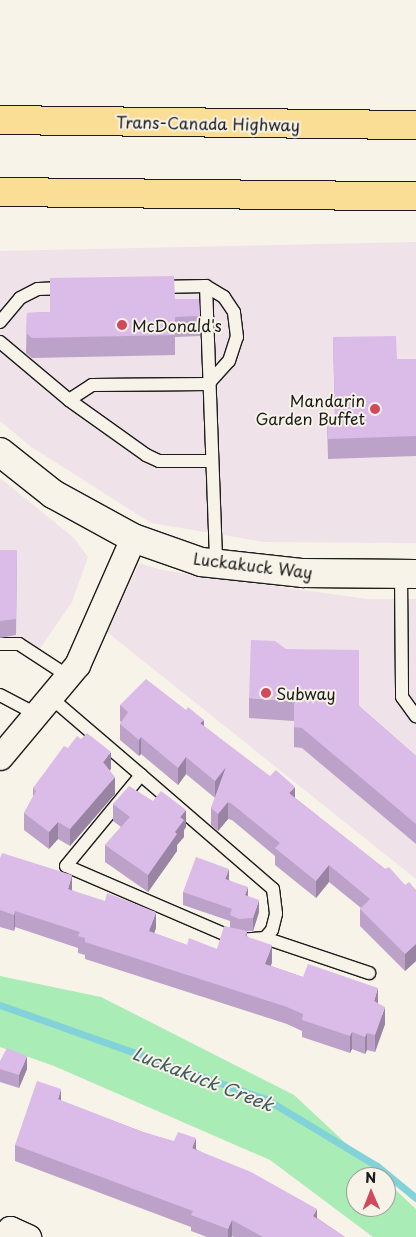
<!DOCTYPE html>
<style>
body{margin:0}
#map{position:relative;width:416px;height:1237px;overflow:hidden;background:#f7f3e8;font-family:"Playpen Sans",sans-serif}
div>[style]{position:absolute}
[style*='--x']{left:calc(var(--x)*1px);top:calc(var(--y)*1px);width:calc(var(--w)*1px);rotate:calc(var(--a)*1deg)}
.built>*{inset:0;background:#efe2e8}
.green>*{inset:0;background:#aaecb5}
.stream>*{height:7px;margin:-3.5px;padding:0 3.5px;transform-origin:3.5px;border-radius:3.5px;background:#81d2d9}
.roads{filter:drop-shadow(1px 0 #1c1c1c) drop-shadow(-1px 0 #1c1c1c) drop-shadow(0 1px #1c1c1c) drop-shadow(0 -1px #1c1c1c)}
.service>*{height:12px;margin:-6px;padding:0 6px;transform-origin:6px;border-radius:6px;background:#f7f3e8}
.minor>*{height:25px;margin:-12.5px;padding:0 12.5px;transform-origin:12.5px;border-radius:12.5px;background:#f7f3e8}
.tertiary>*{height:28px;margin:-14px;padding:0 14px;transform-origin:14px;border-radius:14px;background:#f7f3e8}
.motorway>*{height:28px;margin:-14px;padding:0 14px;transform-origin:14px;border-radius:14px;background:#fbde96}
.wall>*{inset:0;background:#bca2c8}
.shaded-wall>*{inset:0;background:#9984a3}
.building>*{inset:0;background:#dbbce9}
.dots>*{width:14px;height:14px;translate:-50% -50%;box-sizing:border-box;border:2px solid #f7f3e8;border-radius:50%}
span{translate:-50% -50%;white-space:nowrap;text-align:center;line-height:1.15;-webkit-text-stroke:4px #f7f3e8;paint-order:stroke}
.street-label{font-size:16px;color:#1c1c1c}
.poi-label{font-size:16px;color:#1c1c1c}
.left{translate:0 -50%;text-align:left}
.right{translate:-100% -50%;text-align:right}
.water-label{font-size:18px;color:#3f5c5e;font-style:italic}
.north{position:absolute;left:346px;top:1167px;width:50px;height:50px;box-sizing:border-box;background:#f7f3e8;border:1px solid #9f9d96;border-radius:50%;rotate:359deg;font-size:14px;font-weight:700;line-height:20px;text-align:center;color:#1c1c1c}
.north::after{content:'';display:block;margin:auto;width:18px;height:22px;background:#d1495b;clip-path:polygon(50% 0,100% 100%,50% 72%,0 100%)}
</style>
<div id="map">
<div class="built">
<div style="clip-path:polygon(416px 242px,416px 543px,265px 542px,151px 523px,30px 446px,0 421px,0 251px)"></div>
<div style="clip-path:polygon(0 478px,74px 538px,88px 557px,72px 602px,39px 650px,0 650px)"></div>
<div style="clip-path:polygon(139px 563px,162px 570px,367px 599px,416px 599px,416px 879px,107px 632px)"></div>
</div>
<div class="green">
<div style="clip-path:polygon(0 976px,101px 997px,294px 1095px,382px 1177px,356px 1177px,356px 1207px,386px 1207px,386px 1181px,416px 1209px,416px 1237px,373px 1237px,270px 1160px,54px 1066px,0 1047px)"></div>
</div>
<div class="stream">
<div style="--x:0;--y:1005;--w:282;--a:19.5"></div>
<div style="--x:266;--y:1099;--w:130;--a:31.1"></div>
<div style="--x:377;--y:1166;--w:50;--a:39.4"></div>
</div>
<div class="roads">
<div class="service">
<div style="--x:159;--y:287;--w:47;--a:-1.2"></div>
<div style="--x:206;--y:286;--w:278;--a:87.9"></div>
<div style="--x:0;--y:322;--w:31;--a:-50"></div>
<div style="--x:20;--y:298;--w:20;--a:-27"></div>
<div style="--x:38;--y:289;--w:28;--a:-2"></div>
<div style="--x:0;--y:342;--w:90;--a:40"></div>
<div style="--x:69;--y:400;--w:95;--a:35.5"></div>
<div style="--x:146;--y:455;--w:14;--a:25"></div>
<div style="--x:159;--y:461;--w:53;--a:0"></div>
<div style="--x:69;--y:400;--w:27;--a:-33"></div>
<div style="--x:92;--y:385;--w:116;--a:-0.5"></div>
<div style="--x:208;--y:384;--w:31;--a:-48"></div>
<div style="--x:229;--y:361;--w:25;--a:-72"></div>
<div style="--x:237;--y:337;--w:25;--a:-97"></div>
<div style="--x:234;--y:312;--w:18;--a:-124"></div>
<div style="--x:224;--y:297;--w:21;--a:-149"></div>
<div style="--x:401;--y:574;--w:123;--a:89.5"></div>
<div style="--x:402;--y:697;--w:24;--a:54"></div>
<div style="--x:0;--y:644;--w:19;--a:0"></div>
<div style="--x:19;--y:644;--w:59;--a:33.1"></div>
<div style="--x:0;--y:695;--w:41;--a:27.8"></div>
<div style="--x:50;--y:697;--w:120;--a:40.6"></div>
<div style="--x:141;--y:775;--w:174;--a:40.8"></div>
<div style="--x:273;--y:889;--w:25;--a:83"></div>
<div style="--x:276;--y:914;--w:16;--a:104"></div>
<div style="--x:272;--y:930;--w:11;--a:131"></div>
<div style="--x:265;--y:938;--w:27;--a:176"></div>
<div style="--x:238;--y:940;--w:187;--a:-156.7"></div>
<div style="--x:66;--y:866;--w:118;--a:-50.5"></div>
<div style="--x:265;--y:938;--w:110;--a:18.6"></div>
</div>
<div class="minor">
<div style="--x:0;--y:757;--w:120;--a:-50.1"></div>
<div style="--x:77;--y:665;--w:139;--a:-66.2"></div>
<div style="--x:10;--y:1237;--w:8;--a:-90"></div>
<div style="--x:10;--y:1229;--w:20;--a:24"></div>
</div>
<div class="tertiary">
<div style="--x:0;--y:452;--w:68;--a:38.4"></div>
<div style="--x:53;--y:494;--w:91;--a:28.8"></div>
<div style="--x:133;--y:538;--w:72;--a:19.4"></div>
<div style="--x:201;--y:562;--w:103;--a:6.2"></div>
<div style="--x:303;--y:573;--w:113;--a:0.5"></div>
</div>
<div class="motorway">
<div style="--x:0;--y:120;--w:416;--a:0.7"></div>
<div style="--x:0;--y:192;--w:416;--a:0.6"></div>
</div>
</div>
<div class="wall">
<div style="clip-path:polygon(175px 299px,200px 316px,200px 336px,175px 337px,175px 355px,32px 358px,26px 353px,27px 313px,50px 312px)"></div>
<div style="clip-path:polygon(333px 337px,397px 359px,416px 359px,416px 456px,328px 459px,327px 419px,335px 419px)"></div>
<div style="clip-path:polygon(0 550px,17px 550px,16px 635px,0 638px)"></div>
<div style="clip-path:polygon(249px 698px,359px 706px,416px 756px,416px 844px,302px 748px,294px 747px,294px 721px,249px 718px)"></div>
<div style="clip-path:polygon(120px 705px,204px 726px,385px 869px,405px 885px,416px 890px,416px 961px,405px 971px,360px 926px,360px 909px,361px 908px,329px 882px,316px 898px,275px 865px,275px 856px,232px 820px,228px 819px,218px 831px,211px 825px,211px 808px,215px 798px,186px 774px,178px 785px,141px 754px,139px 756px,120px 740px,120px 724px,121px 722px,120px 721px)"></div>
<div style="clip-path:polygon(68px 748px,111px 769px,109px 770px,115px 794px,70px 846px,58px 839px,49px 849px,24px 830px,24px 813px,33px 797px,33px 788px)"></div>
<div style="clip-path:polygon(113px 804px,186px 827px,184px 830px,184px 837px,177px 845px,177px 851px,148px 892px,105px 862px,105px 845px,121px 827px,113px 821px)"></div>
<div style="clip-path:polygon(0 858px,156px 928px,154px 933px,187px 945px,217px 949px,230px 927px,230px 921px,183px 905px,183px 892px,229px 880px,248px 896px,259px 912px,253px 931px,247px 931px,247px 936px,272px 962px,271px 966px,378px 1003px,385px 1024px,375px 1052px,367px 1050px,365px 1054px,352px 1049px,350px 1053px,302px 1037px,302px 1031px,287px 1024px,85px 959px,85px 955px,78px 953px,78px 948px,15px 927px,14px 931px,0 927px)"></div>
<div style="clip-path:polygon(0 1061px,27px 1069px,19px 1088px,0 1082px)"></div>
<div style="clip-path:polygon(61px 1101px,143px 1132px,196px 1149px,317px 1218px,345px 1237px,234px 1237px,232px 1236px,231px 1237px,207px 1237px,191px 1231px,191px 1227px,15px 1161px,15px 1145px)"></div>
</div>
<div class="shaded-wall">
<div style="clip-path:polygon(204px 720px,204px 737px,200px 723px)"></div>
<div style="clip-path:polygon(141px 737px,141px 754px,139px 756px,139px 740px)"></div>
<div style="clip-path:polygon(111px 752px,111px 769px,103px 779px,103px 762px)"></div>
<div style="clip-path:polygon(186px 757px,186px 774px,178px 785px,178px 768px)"></div>
<div style="clip-path:polygon(226px 767px,215px 798px,215px 781px)"></div>
<div style="clip-path:polygon(115px 777px,115px 794px,70px 846px,70px 829px)"></div>
<div style="clip-path:polygon(295px 787px,295px 804px,289px 793px)"></div>
<div style="clip-path:polygon(228px 802px,228px 819px,218px 831px,218px 814px)"></div>
<div style="clip-path:polygon(186px 810px,186px 827px,184px 830px,184px 837px,177px 845px,177px 851px,148px 892px,148px 875px,175px 832px,180px 817px)"></div>
<div style="clip-path:polygon(58px 822px,58px 839px,49px 849px,49px 832px)"></div>
<div style="clip-path:polygon(329px 865px,329px 882px,316px 898px,316px 881px)"></div>
<div style="clip-path:polygon(229px 869px,229px 881px,225px 879px)"></div>
<div style="clip-path:polygon(72px 875px,72px 892px,68px 889px)"></div>
<div style="clip-path:polygon(248px 887px,248px 900px,245px 895px)"></div>
<div style="clip-path:polygon(259px 900px,259px 912px,253px 931px,253px 918px)"></div>
<div style="clip-path:polygon(15px 911px,15px 927px,14px 931px,14px 915px)"></div>
<div style="clip-path:polygon(156px 912px,156px 928px,149px 948px,149px 931px)"></div>
<div style="clip-path:polygon(416px 944px,416px 961px,405px 971px,405px 954px)"></div>
<div style="clip-path:polygon(272px 945px,272px 962px,265px 981px,265px 964px)"></div>
<div style="clip-path:polygon(378px 988px,378px 1005px,374px 1001px)"></div>
<div style="clip-path:polygon(385px 1007px,385px 1024px,375px 1052px,375px 1035px)"></div>
<div style="clip-path:polygon(352px 1032px,352px 1049px,350px 1053px,350px 1036px)"></div>
<div style="clip-path:polygon(367px 1033px,367px 1050px,365px 1054px,365px 1037px)"></div>
<div style="clip-path:polygon(27px 1056px,27px 1069px,19px 1088px,19px 1075px)"></div>
<div style="clip-path:polygon(61px 1089px,61px 1105px,58px 1099px)"></div>
<div style="clip-path:polygon(196px 1138px,196px 1154px,192px 1148px)"></div>
<div style="clip-path:polygon(317px 1209px,317px 1225px,313px 1216px)"></div>
<div style="clip-path:polygon(232px 1220px,232px 1236px,231px 1237px,228px 1237px,228px 1229px)"></div>
</div>
<div class="building">
<div style="clip-path:polygon(174px 276px,175px 299px,199px 299px,200px 316px,175px 317px,175px 335px,32px 338px,26px 333px,27px 313px,50px 312px,50px 278px)"></div>
<div style="clip-path:polygon(396px 336px,397px 359px,416px 359px,416px 436px,328px 439px,327px 419px,335px 419px,333px 337px)"></div>
<div style="clip-path:polygon(0 550px,17px 550px,16px 619px,0 621px)"></div>
<div style="clip-path:polygon(251px 640px,275px 641px,286px 649px,359px 650px,359px 706px,416px 756px,416px 824px,302px 728px,294px 727px,294px 701px,249px 698px)"></div>
<div style="clip-path:polygon(146px 679px,186px 710px,188px 707px,204px 720px,200px 723px,270px 776px,276px 770px,295px 787px,289px 793px,385px 869px,389px 867px,405px 885px,409px 882px,416px 890px,416px 944px,405px 954px,360px 909px,370px 899px,329px 865px,316px 881px,275px 848px,280px 843px,232px 804px,228px 802px,218px 814px,211px 808px,226px 767px,215px 781px,186px 757px,178px 768px,141px 737px,139px 740px,120px 724px,128px 712px,120px 705px)"></div>
<div style="clip-path:polygon(87px 733px,111px 752px,103px 762px,115px 777px,70px 829px,58px 822px,49px 832px,24px 813px,36px 791px,33px 788px,64px 746px,68px 748px,77px 736px,81px 739px)"></div>
<div style="clip-path:polygon(129px 786px,153px 801px,161px 791px,186px 810px,180px 817px,184px 820px,175px 832px,177px 834px,148px 875px,105px 845px,130px 817px,113px 804px)"></div>
<div style="clip-path:polygon(2px 853px,72px 875px,68px 889px,105px 901px,107px 893px,156px 912px,149px 931px,187px 945px,189px 938px,217px 949px,224px 926px,247px 931px,245px 936px,272px 945px,265px 964px,303px 977px,308px 964px,378px 988px,374px 1001px,385px 1007px,375px 1035px,367px 1033px,365px 1037px,352px 1032px,350px 1036px,302px 1020px,303px 1014px,287px 1007px,85px 942px,85px 938px,78px 936px,80px 932px,15px 911px,14px 915px,0 910px,0 858px)"></div>
<div style="clip-path:polygon(196px 857px,229px 869px,225px 879px,248px 887px,245px 895px,259px 900px,253px 918px,239px 919px,230px 915px,232px 909px,183px 892px)"></div>
<div style="clip-path:polygon(7px 1048px,27px 1056px,19px 1075px,0 1069px,0 1061px)"></div>
<div style="clip-path:polygon(37px 1081px,61px 1089px,58px 1099px,143px 1132px,174px 1141px,178px 1132px,196px 1138px,192px 1148px,251px 1172px,317px 1209px,313px 1216px,345px 1237px,263px 1237px,232px 1220px,228px 1229px,191px 1215px,193px 1211px,15px 1145px)"></div>
</div>
<div class="dots">
<div style="left:122px;top:325px;background:#d1495b"></div>
<div style="left:375px;top:409px;background:#d1495b"></div>
<div style="left:266px;top:693px;background:#d1495b"></div>
</div>
<div class="street-label">
<span style="left:208px;top:123px;rotate:1deg">Trans-Canada Highway</span>
<span style="left:253px;top:565px;rotate:7deg">Luckakuck Way</span>
</div>
<div class="poi-label">
<span class="left" style="left:132px;top:325px">McDonald's</span>
<span class="right" style="left:365px;top:409px">Mandarin<br>Garden Buffet</span>
<span class="left" style="left:276px;top:693px">Subway</span>
</div>
<div class="water-label">
<span style="left:203px;top:1079px;rotate:21deg">Luckakuck Creek</span>
</div>
<div class="north">N</div>
</div>
